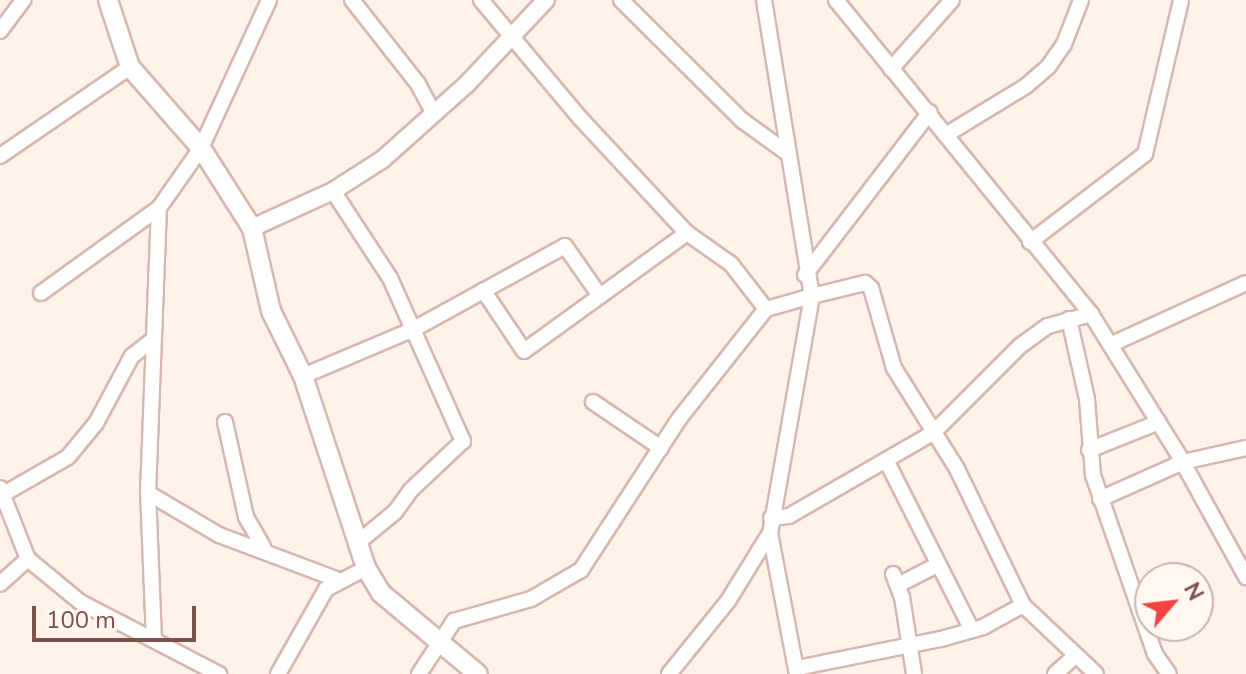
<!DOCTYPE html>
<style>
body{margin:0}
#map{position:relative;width:1246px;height:674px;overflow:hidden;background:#fef2e9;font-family:"Nunito Sans",sans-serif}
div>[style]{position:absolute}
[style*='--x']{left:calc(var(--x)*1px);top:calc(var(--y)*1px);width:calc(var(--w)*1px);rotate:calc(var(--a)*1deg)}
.roads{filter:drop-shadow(2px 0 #d5b8af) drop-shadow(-2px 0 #d5b8af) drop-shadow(0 2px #d5b8af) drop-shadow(0 -2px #d5b8af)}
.minor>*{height:14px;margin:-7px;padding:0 7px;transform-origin:7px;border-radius:7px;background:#fff}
.tertiary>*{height:16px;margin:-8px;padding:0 8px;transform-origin:8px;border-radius:8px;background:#fff}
.secondary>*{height:18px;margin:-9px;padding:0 9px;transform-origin:9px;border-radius:9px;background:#fff}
span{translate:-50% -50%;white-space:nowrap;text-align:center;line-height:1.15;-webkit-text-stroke:6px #fff7f2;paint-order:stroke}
.north{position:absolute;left:1134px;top:562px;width:80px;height:80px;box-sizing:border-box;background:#fff7f2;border:2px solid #cbb4ae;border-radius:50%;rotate:62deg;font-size:22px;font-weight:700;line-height:32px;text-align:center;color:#7d5049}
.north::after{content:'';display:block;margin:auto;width:28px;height:36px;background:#f44442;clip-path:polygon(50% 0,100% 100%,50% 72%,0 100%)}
.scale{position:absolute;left:32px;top:606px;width:164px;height:36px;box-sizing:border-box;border:4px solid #7d5049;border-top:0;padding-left:10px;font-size:24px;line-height:28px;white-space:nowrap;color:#7d5049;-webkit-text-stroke:6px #fff7f2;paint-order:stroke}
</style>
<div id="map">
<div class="roads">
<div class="minor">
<div style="--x:352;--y:0;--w:107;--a:51.8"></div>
<div style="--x:418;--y:84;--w:34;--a:62"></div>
<div style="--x:481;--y:0;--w:154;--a:50"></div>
<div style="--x:580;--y:118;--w:157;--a:47.1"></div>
<div style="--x:687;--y:233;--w:201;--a:144.1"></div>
<div style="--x:524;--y:351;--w:73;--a:-123.9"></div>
<div style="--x:621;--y:0;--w:172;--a:44.8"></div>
<div style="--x:743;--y:121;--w:53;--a:35.8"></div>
<div style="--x:764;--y:0;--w:300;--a:80.8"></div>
<div style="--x:812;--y:296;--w:55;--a:-13.8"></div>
<div style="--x:865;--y:283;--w:8;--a:40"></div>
<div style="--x:871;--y:288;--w:83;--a:74"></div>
<div style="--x:894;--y:368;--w:119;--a:58"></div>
<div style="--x:957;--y:469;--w:151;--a:64.1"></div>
<div style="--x:1023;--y:605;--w:100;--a:43.4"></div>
<div style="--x:836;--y:0;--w:405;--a:50.9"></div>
<div style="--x:1091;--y:314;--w:163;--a:58.1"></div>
<div style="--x:1177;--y:452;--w:143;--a:61.1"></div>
<div style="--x:0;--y:31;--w:39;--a:-53"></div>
<div style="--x:891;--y:69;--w:92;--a:-48.5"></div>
<div style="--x:949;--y:133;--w:90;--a:-31.4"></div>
<div style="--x:1026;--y:86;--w:29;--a:-41"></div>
<div style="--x:1048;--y:67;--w:28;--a:-55"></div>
<div style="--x:1064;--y:44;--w:47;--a:-68.9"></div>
<div style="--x:0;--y:156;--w:158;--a:-34.4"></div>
<div style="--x:333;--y:191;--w:104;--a:56.8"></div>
<div style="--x:390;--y:278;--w:179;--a:65.9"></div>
<div style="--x:463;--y:441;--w:71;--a:136.7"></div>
<div style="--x:411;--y:490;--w:27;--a:126"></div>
<div style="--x:395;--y:512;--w:50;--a:140.6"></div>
<div style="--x:687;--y:233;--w:54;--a:35.2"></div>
<div style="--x:731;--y:264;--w:57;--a:52.1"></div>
<div style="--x:1030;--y:242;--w:145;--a:-37.4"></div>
<div style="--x:1145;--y:154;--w:158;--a:-76.8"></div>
<div style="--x:805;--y:275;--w:205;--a:-52.5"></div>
<div style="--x:41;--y:293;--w:145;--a:-35.8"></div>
<div style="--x:1069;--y:319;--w:82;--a:77.3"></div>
<div style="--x:1087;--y:399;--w:76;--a:85.5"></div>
<div style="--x:1093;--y:475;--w:189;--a:70.9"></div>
<div style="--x:1155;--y:654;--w:24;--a:55"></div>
<div style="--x:1112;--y:344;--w:147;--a:-24.5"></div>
<div style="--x:303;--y:376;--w:121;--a:-22.9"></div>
<div style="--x:414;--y:329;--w:172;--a:-28.8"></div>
<div style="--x:565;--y:246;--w:61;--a:55"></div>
<div style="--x:593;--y:402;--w:82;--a:34.1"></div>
<div style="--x:225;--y:422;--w:97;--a:77.5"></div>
<div style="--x:246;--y:517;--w:34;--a:60"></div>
<div style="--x:1089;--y:450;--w:75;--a:-21.8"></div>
<div style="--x:887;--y:462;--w:188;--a:63.2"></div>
<div style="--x:0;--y:488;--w:76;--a:68.5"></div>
<div style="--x:28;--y:559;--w:67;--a:39.6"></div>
<div style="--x:80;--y:602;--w:157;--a:27.4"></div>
<div style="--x:148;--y:493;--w:82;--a:30.6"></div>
<div style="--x:219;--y:535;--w:125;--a:20.6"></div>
<div style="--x:0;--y:496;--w:78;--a:-29.8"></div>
<div style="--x:68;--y:457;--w:44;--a:-50.5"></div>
<div style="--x:96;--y:423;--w:76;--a:-61.8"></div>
<div style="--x:132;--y:356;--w:28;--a:-38"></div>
<div style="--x:1100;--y:499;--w:91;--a:-24"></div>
<div style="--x:1183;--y:462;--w:65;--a:-12.5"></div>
<div style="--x:771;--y:518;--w:18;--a:-6"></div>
<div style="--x:789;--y:516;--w:166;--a:-30"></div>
<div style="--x:933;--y:433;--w:123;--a:-45"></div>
<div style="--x:1020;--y:346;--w:34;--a:-36"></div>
<div style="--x:1048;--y:326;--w:45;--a:-15.6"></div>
<div style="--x:893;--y:574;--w:25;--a:69"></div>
<div style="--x:902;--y:597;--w:78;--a:81.1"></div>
<div style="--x:0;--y:584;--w:38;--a:-42"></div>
<div style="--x:898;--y:585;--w:44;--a:-27.1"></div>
<div style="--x:154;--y:640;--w:147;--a:-92.3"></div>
<div style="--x:148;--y:493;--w:285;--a:-87.8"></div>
<div style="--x:159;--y:208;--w:73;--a:-55"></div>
<div style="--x:201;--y:148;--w:163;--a:-65.3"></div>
<div style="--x:797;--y:668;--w:147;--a:-11.4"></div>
<div style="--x:941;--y:639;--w:44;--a:-15.9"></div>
<div style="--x:983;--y:627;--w:46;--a:-28.8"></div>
<div style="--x:278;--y:674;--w:98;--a:-60.5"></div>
<div style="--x:326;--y:589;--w:45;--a:-27.7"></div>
<div style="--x:419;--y:674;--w:64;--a:-56.6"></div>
<div style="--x:454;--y:621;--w:80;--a:-15.9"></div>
<div style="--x:531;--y:599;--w:58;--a:-30.1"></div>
<div style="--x:581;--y:570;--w:180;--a:-57"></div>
<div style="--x:679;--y:419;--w:140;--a:-51.7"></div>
<div style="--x:766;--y:309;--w:48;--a:-15.8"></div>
<div style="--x:812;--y:296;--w:241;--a:100"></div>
<div style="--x:770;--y:533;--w:144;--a:79.2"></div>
<div style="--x:669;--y:674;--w:94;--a:-51.1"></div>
<div style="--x:728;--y:601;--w:80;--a:-58.3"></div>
<div style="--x:1055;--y:674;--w:25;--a:-42"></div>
</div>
<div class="tertiary">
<div style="--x:252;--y:228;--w:89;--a:-24.6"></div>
<div style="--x:333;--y:191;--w:59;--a:-32.6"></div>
<div style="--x:383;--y:159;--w:113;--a:-41.8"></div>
<div style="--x:467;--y:84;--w:115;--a:-46.8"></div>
</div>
<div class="secondary">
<div style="--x:108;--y:0;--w:71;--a:71.8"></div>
<div style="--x:130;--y:67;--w:108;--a:48.8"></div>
<div style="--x:201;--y:148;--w:95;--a:57.5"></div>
<div style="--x:252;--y:228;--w:85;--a:77.1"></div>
<div style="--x:271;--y:311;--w:72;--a:63.8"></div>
<div style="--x:303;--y:376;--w:202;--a:71.8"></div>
<div style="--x:366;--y:568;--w:29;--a:59"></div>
<div style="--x:381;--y:593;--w:126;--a:39.9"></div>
</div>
</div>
<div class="north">N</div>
<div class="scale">100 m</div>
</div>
